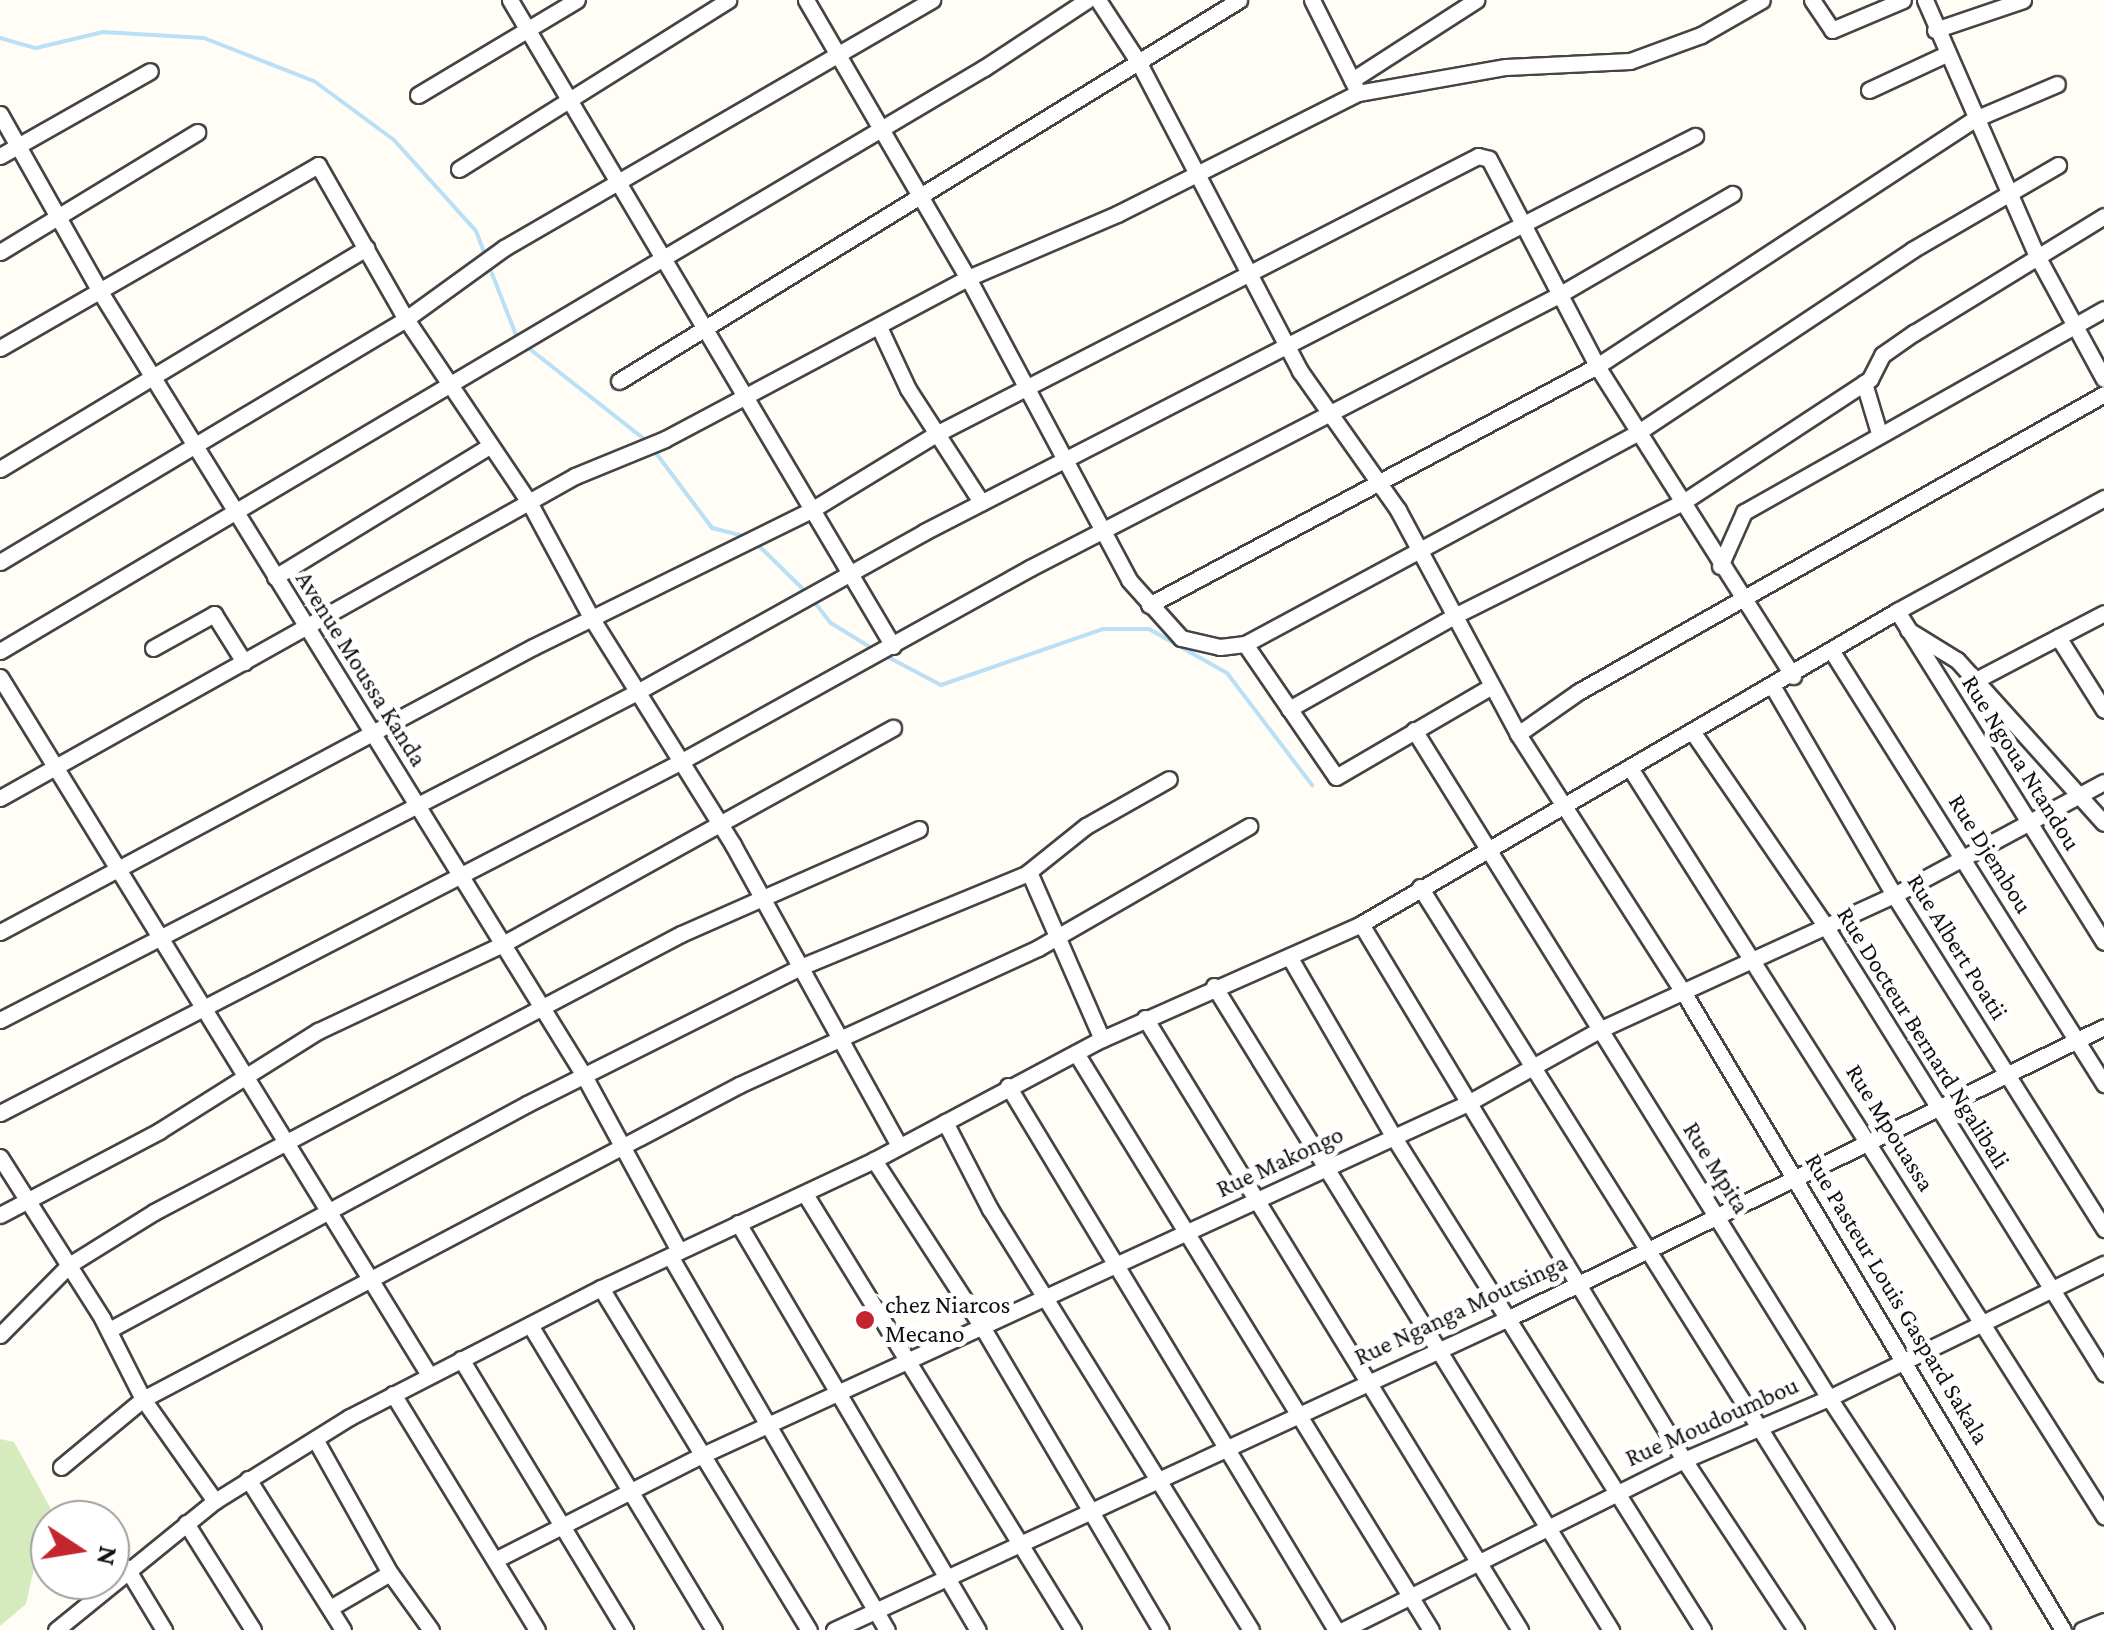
<!DOCTYPE html>
<style>
body{margin:0}
#map{position:relative;width:2104px;height:1630px;overflow:hidden;background:#fffdf5;font-family:"Crimson Pro",serif}
div>[style]{position:absolute}
[style*='--x']{left:calc(var(--x)*1px);top:calc(var(--y)*1px);width:calc(var(--w)*1px);rotate:calc(var(--a)*1deg)}
.green>*{inset:0;background:#d5ebbd}
.stream>*{height:4px;margin:-2px;padding:0 2px;transform-origin:2px;border-radius:2px;background:#b9e0f7}
.roads{filter:drop-shadow(2px 0 #444) drop-shadow(-2px 0 #444) drop-shadow(0 2px #444) drop-shadow(0 -2px #444)}
.minor>*{height:15px;margin:-7.5px;padding:0 7.5px;transform-origin:7.5px;border-radius:7.5px;background:#fff}
.dots>*{width:28px;height:28px;translate:-50% -50%;box-sizing:border-box;border:5px solid #fff;border-radius:50%}
span{translate:-50% -50%;white-space:nowrap;text-align:center;line-height:1.15;-webkit-text-stroke:10px #fff;paint-order:stroke}
.street-label{font-size:25px;color:#111}
.poi-label{font-size:25px;color:#111}
.left{translate:0 -50%;text-align:left}
.north{position:absolute;left:30px;top:1500px;width:100px;height:100px;box-sizing:border-box;background:#fff;border:2px solid #a0a0a0;border-radius:50%;rotate:102deg;font-size:28px;font-weight:700;line-height:40px;text-align:center;color:#111}
.north::after{content:'';display:block;margin:auto;width:35px;height:45px;background:#c4262e;clip-path:polygon(50% 0,100% 100%,50% 72%,0 100%)}
</style>
<div id="map">
<div class="green">
<div style="clip-path:polygon(0 1439px,14px 1442px,57px 1520px,50px 1520px,50px 1561px,34px 1568px,26px 1604px,0 1626px)"></div>
</div>
<div class="stream">
<div style="--x:0;--y:38;--w:37;--a:16"></div>
<div style="--x:36;--y:48;--w:69;--a:-13.4"></div>
<div style="--x:103;--y:32;--w:101;--a:3.4"></div>
<div style="--x:204;--y:38;--w:118;--a:21.4"></div>
<div style="--x:314;--y:81;--w:99;--a:36.4"></div>
<div style="--x:394;--y:140;--w:122;--a:48"></div>
<div style="--x:476;--y:231;--w:28;--a:69"></div>
<div style="--x:489;--y:266;--w:79;--a:68.6"></div>
<div style="--x:526;--y:346;--w:155;--a:38.2"></div>
<div style="--x:653;--y:449;--w:99;--a:53.2"></div>
<div style="--x:712;--y:528;--w:33;--a:14"></div>
<div style="--x:756;--y:543;--w:70;--a:44.4"></div>
<div style="--x:812;--y:599;--w:31;--a:52"></div>
<div style="--x:831;--y:623;--w:49;--a:31.8"></div>
<div style="--x:886;--y:656;--w:62;--a:27.8"></div>
<div style="--x:941;--y:685;--w:171;--a:-19.1"></div>
<div style="--x:1103;--y:629;--w:46;--a:0"></div>
<div style="--x:1149;--y:629;--w:90;--a:29.4"></div>
<div style="--x:1227;--y:673;--w:141;--a:52.8"></div>
</div>
<div class="roads">
<div class="minor">
<div style="--x:510;--y:0;--w:751;--a:59.34"></div>
<div style="--x:806;--y:0;--w:322;--a:59.8"></div>
<div style="--x:968;--y:278;--w:342;--a:61.9"></div>
<div style="--x:1129;--y:580;--w:78;--a:48.1"></div>
<div style="--x:1181;--y:638;--w:40;--a:13"></div>
<div style="--x:1220;--y:647;--w:25;--a:-7"></div>
<div style="--x:1245;--y:644;--w:449;--a:-28.3"></div>
<div style="--x:1640;--y:431;--w:327;--a:-33.6"></div>
<div style="--x:1912;--y:250;--w:169;--a:-30.2"></div>
<div style="--x:1098;--y:0;--w:75;--a:56.9"></div>
<div style="--x:1139;--y:63;--w:348;--a:62.4"></div>
<div style="--x:1300;--y:371;--w:170;--a:54.8"></div>
<div style="--x:1398;--y:510;--w:254;--a:61.8"></div>
<div style="--x:1518;--y:734;--w:310;--a:57.4"></div>
<div style="--x:1685;--y:995;--w:739;--a:59.24"></div>
<div style="--x:1312;--y:0;--w:96;--a:63.4"></div>
<div style="--x:1812;--y:0;--w:36;--a:56"></div>
<div style="--x:1832;--y:30;--w:77;--a:-22.9"></div>
<div style="--x:1925;--y:0;--w:277;--a:66.4"></div>
<div style="--x:2036;--y:254;--w:142;--a:61.5"></div>
<div style="--x:1935;--y:30;--w:93;--a:-18.8"></div>
<div style="--x:1352;--y:80;--w:148;--a:-32.8"></div>
<div style="--x:1869;--y:90;--w:83;--a:-25"></div>
<div style="--x:418;--y:95;--w:185;--a:-30.9"></div>
<div style="--x:0;--y:114;--w:202;--a:60.6"></div>
<div style="--x:99;--y:290;--w:921;--a:58.31"></div>
<div style="--x:583;--y:1074;--w:201;--a:61.5"></div>
<div style="--x:0;--y:156;--w:172;--a:-29.5"></div>
<div style="--x:459;--y:169;--w:318;--a:-32.1"></div>
<div style="--x:0;--y:252;--w:231;--a:-31.3"></div>
<div style="--x:879;--y:327;--w:68;--a:64.9"></div>
<div style="--x:908;--y:389;--w:135;--a:57.1"></div>
<div style="--x:0;--y:348;--w:367;--a:-29.9"></div>
<div style="--x:318;--y:165;--w:177;--a:60.3"></div>
<div style="--x:406;--y:319;--w:220;--a:56.1"></div>
<div style="--x:529;--y:502;--w:133;--a:61.7"></div>
<div style="--x:592;--y:619;--w:266;--a:58"></div>
<div style="--x:733;--y:845;--w:344;--a:61.1"></div>
<div style="--x:619;--y:381;--w:728;--a:-31.57"></div>
<div style="--x:1864;--y:383;--w:52;--a:73.3"></div>
<div style="--x:0;--y:469;--w:428;--a:-31.1"></div>
<div style="--x:0;--y:562;--w:473;--a:-30.9"></div>
<div style="--x:406;--y:319;--w:121;--a:-35.9"></div>
<div style="--x:504;--y:248;--w:495;--a:-30.1"></div>
<div style="--x:1720;--y:566;--w:59;--a:-66"></div>
<div style="--x:1744;--y:512;--w:413;--a:-29.4"></div>
<div style="--x:275;--y:577;--w:252;--a:-31.4"></div>
<div style="--x:1149;--y:605;--w:508;--a:-28.08"></div>
<div style="--x:1597;--y:366;--w:452;--a:-33.2"></div>
<div style="--x:1975;--y:119;--w:89;--a:-23.1"></div>
<div style="--x:1897;--y:611;--w:390;--a:58"></div>
<div style="--x:1908;--y:630;--w:57;--a:31.5"></div>
<div style="--x:1957;--y:660;--w:219;--a:48"></div>
<div style="--x:2058;--y:637;--w:86;--a:57.8"></div>
<div style="--x:1245;--y:644;--w:161;--a:55.6"></div>
<div style="--x:1336;--y:777;--w:178;--a:-30.3"></div>
<div style="--x:153;--y:648;--w:70;--a:-29.1"></div>
<div style="--x:214;--y:614;--w:57;--a:58"></div>
<div style="--x:1831;--y:650;--w:513;--a:57.83"></div>
<div style="--x:0;--y:651;--w:1144;--a:-30.65"></div>
<div style="--x:984;--y:68;--w:123;--a:-33.4"></div>
<div style="--x:0;--y:677;--w:819;--a:58.42"></div>
<div style="--x:1976;--y:680;--w:144;--a:-27.6"></div>
<div style="--x:1773;--y:687;--w:241;--a:59.8"></div>
<div style="--x:1894;--y:895;--w:395;--a:57.8"></div>
<div style="--x:1289;--y:709;--w:189;--a:-29.4"></div>
<div style="--x:1454;--y:616;--w:256;--a:-26.5"></div>
<div style="--x:1683;--y:502;--w:224;--a:-33.3"></div>
<div style="--x:1870;--y:379;--w:27;--a:-63"></div>
<div style="--x:1882;--y:355;--w:39;--a:-35"></div>
<div style="--x:1914;--y:333;--w:223;--a:-31.6"></div>
<div style="--x:1414;--y:730;--w:786;--a:58.15"></div>
<div style="--x:1829;--y:1398;--w:278;--a:56.6"></div>
<div style="--x:1518;--y:734;--w:73;--a:-35"></div>
<div style="--x:1578;--y:692;--w:605;--a:-29.53"></div>
<div style="--x:1694;--y:734;--w:234;--a:55.6"></div>
<div style="--x:1826;--y:927;--w:526;--a:58.06"></div>
<div style="--x:1630;--y:768;--w:886;--a:57.64"></div>
<div style="--x:0;--y:798;--w:659;--a:-29.25"></div>
<div style="--x:575;--y:476;--w:97;--a:-22.3"></div>
<div style="--x:665;--y:439;--w:343;--a:-28"></div>
<div style="--x:968;--y:278;--w:162;--a:-23.2"></div>
<div style="--x:1117;--y:214;--w:270;--a:-26.7"></div>
<div style="--x:1358;--y:93;--w:150;--a:-10"></div>
<div style="--x:1506;--y:67;--w:124;--a:-2.8"></div>
<div style="--x:1630;--y:61;--w:76;--a:-20.1"></div>
<div style="--x:1701;--y:35;--w:70;--a:-29.8"></div>
<div style="--x:1029;--y:872;--w:182;--a:66.4"></div>
<div style="--x:1420;--y:887;--w:877;--a:57.9"></div>
<div style="--x:1361;--y:924;--w:626;--a:58.93"></div>
<div style="--x:1684;--y:1460;--w:204;--a:56.6"></div>
<div style="--x:0;--y:932;--w:604;--a:-28.13"></div>
<div style="--x:533;--y:647;--w:312;--a:-26.2"></div>
<div style="--x:813;--y:509;--w:144;--a:-31.4"></div>
<div style="--x:936;--y:434;--w:609;--a:-27.15"></div>
<div style="--x:1478;--y:156;--w:11;--a:15"></div>
<div style="--x:1489;--y:159;--w:233;--a:62.4"></div>
<div style="--x:1597;--y:366;--w:367;--a:57.7"></div>
<div style="--x:1290;--y:958;--w:206;--a:59.9"></div>
<div style="--x:1393;--y:1136;--w:583;--a:57.89"></div>
<div style="--x:1214;--y:986;--w:757;--a:58.35"></div>
<div style="--x:1145;--y:1018;--w:718;--a:58.5"></div>
<div style="--x:0;--y:1020;--w:716;--a:-27.24"></div>
<div style="--x:637;--y:692;--w:329;--a:-29.1"></div>
<div style="--x:924;--y:532;--w:867;--a:-27.19"></div>
<div style="--x:1076;--y:1053;--w:677;--a:58.4"></div>
<div style="--x:1008;--y:1086;--w:635;--a:58.91"></div>
<div style="--x:0;--y:1113;--w:765;--a:-27.3"></div>
<div style="--x:680;--y:762;--w:400;--a:-29"></div>
<div style="--x:1030;--y:568;--w:593;--a:-27.3"></div>
<div style="--x:1557;--y:296;--w:203;--a:-30.2"></div>
<div style="--x:945;--y:1122;--w:98;--a:62.7"></div>
<div style="--x:990;--y:1209;--w:495;--a:58.2"></div>
<div style="--x:0;--y:1157;--w:191;--a:57.6"></div>
<div style="--x:102;--y:1318;--w:91;--a:63.2"></div>
<div style="--x:143;--y:1399;--w:125;--a:54.8"></div>
<div style="--x:874;--y:1160;--w:202;--a:57.1"></div>
<div style="--x:984;--y:1330;--w:348;--a:59.5"></div>
<div style="--x:805;--y:1194;--w:512;--a:58.42"></div>
<div style="--x:0;--y:1215;--w:180;--a:-27.8"></div>
<div style="--x:159;--y:1131;--w:188;--a:-32.2"></div>
<div style="--x:318;--y:1031;--w:204;--a:-25.2"></div>
<div style="--x:503;--y:944;--w:446;--a:-29"></div>
<div style="--x:738;--y:1223;--w:472;--a:59.5"></div>
<div style="--x:670;--y:1256;--w:432;--a:59.9"></div>
<div style="--x:601;--y:1288;--w:400;--a:58.7"></div>
<div style="--x:530;--y:1325;--w:356;--a:58.9"></div>
<div style="--x:109;--y:1330;--w:475;--a:-28.4"></div>
<div style="--x:527;--y:1104;--w:303;--a:-26.6"></div>
<div style="--x:798;--y:968;--w:247;--a:-22.4"></div>
<div style="--x:1026;--y:874;--w:77;--a:-38.7"></div>
<div style="--x:1086;--y:826;--w:95;--a:-29.5"></div>
<div style="--x:0;--y:1335;--w:98;--a:-45.4"></div>
<div style="--x:69;--y:1265;--w:100;--a:-31.9"></div>
<div style="--x:154;--y:1212;--w:596;--a:-27.81"></div>
<div style="--x:681;--y:934;--w:260;--a:-23.8"></div>
<div style="--x:461;--y:1359;--w:317;--a:58.8"></div>
<div style="--x:393;--y:1394;--w:276;--a:58.6"></div>
<div style="--x:315;--y:1439;--w:154;--a:60.8"></div>
<div style="--x:390;--y:1573;--w:70;--a:54.3"></div>
<div style="--x:61;--y:1467;--w:107;--a:-39.7"></div>
<div style="--x:143;--y:1399;--w:674;--a:-27.78"></div>
<div style="--x:739;--y:1085;--w:329;--a:-24.6"></div>
<div style="--x:1038;--y:948;--w:244;--a:-30"></div>
<div style="--x:248;--y:1479;--w:178;--a:57.8"></div>
<div style="--x:186;--y:1523;--w:126;--a:57.9"></div>
<div style="--x:495;--y:1560;--w:228;--a:-26.9"></div>
<div style="--x:698;--y:1457;--w:847;--a:-24.69"></div>
<div style="--x:1468;--y:1103;--w:150;--a:-29.1"></div>
<div style="--x:1599;--y:1030;--w:324;--a:-24.6"></div>
<div style="--x:1894;--y:895;--w:238;--a:-28.3"></div>
<div style="--x:126;--y:1567;--w:74;--a:58.9"></div>
<div style="--x:330;--y:1608;--w:69;--a:-30.3"></div>
<div style="--x:56;--y:1630;--w:205;--a:-39.1"></div>
<div style="--x:215;--y:1501;--w:159;--a:-31.9"></div>
<div style="--x:350;--y:1417;--w:282;--a:-27.2"></div>
<div style="--x:601;--y:1288;--w:302;--a:-25.1"></div>
<div style="--x:874;--y:1160;--w:258;--a:-28"></div>
<div style="--x:1102;--y:1039;--w:283;--a:-23.9"></div>
<div style="--x:1361;--y:924;--w:621;--a:-30.28"></div>
<div style="--x:1897;--y:611;--w:236;--a:-28.6"></div>
<div style="--x:834;--y:1630;--w:744;--a:-24.81"></div>
<div style="--x:1509;--y:1318;--w:662;--a:-26.06"></div>
<div style="--x:1343;--y:1630;--w:381;--a:-26.5"></div>
<div style="--x:1684;--y:1460;--w:158;--a:-23.2"></div>
<div style="--x:1829;--y:1398;--w:306;--a:-26"></div>
<div style="--x:2082;--y:1630;--w:24;--a:-22"></div>
</div>
</div>
<div class="dots">
<div style="left:865px;top:1320px;background:#c4262e"></div>
</div>
<div class="street-label">
<span style="left:361px;top:669px;rotate:58deg">Avenue Moussa Kanda</span>
<span style="left:2021px;top:763px;rotate:58deg">Rue Ngoua Ntandou</span>
<span style="left:1990px;top:854px;rotate:58deg">Rue Djembou</span>
<span style="left:1957px;top:947px;rotate:58deg">Rue Albert Poatii</span>
<span style="left:1923px;top:1038px;rotate:58deg">Rue Docteur Bernard Ngalibali</span>
<span style="left:1890px;top:1128px;rotate:58deg">Rue Mpouassa</span>
<span style="left:1280px;top:1162px;rotate:-25deg">Rue Makongo</span>
<span style="left:1716px;top:1168px;rotate:58deg">Rue Mpita</span>
<span style="left:1897px;top:1299px;rotate:59deg">Rue Pasteur Louis Gaspard Sakala</span>
<span style="left:1461px;top:1310px;rotate:-25deg">Rue Nganga Moutsinga</span>
<span style="left:1712px;top:1422px;rotate:-24deg">Rue Moudoumbou</span>
</div>
<div class="poi-label">
<span class="left" style="left:885px;top:1320px">chez Niarcos<br>Mecano</span>
</div>
<div class="north">N</div>
</div>
